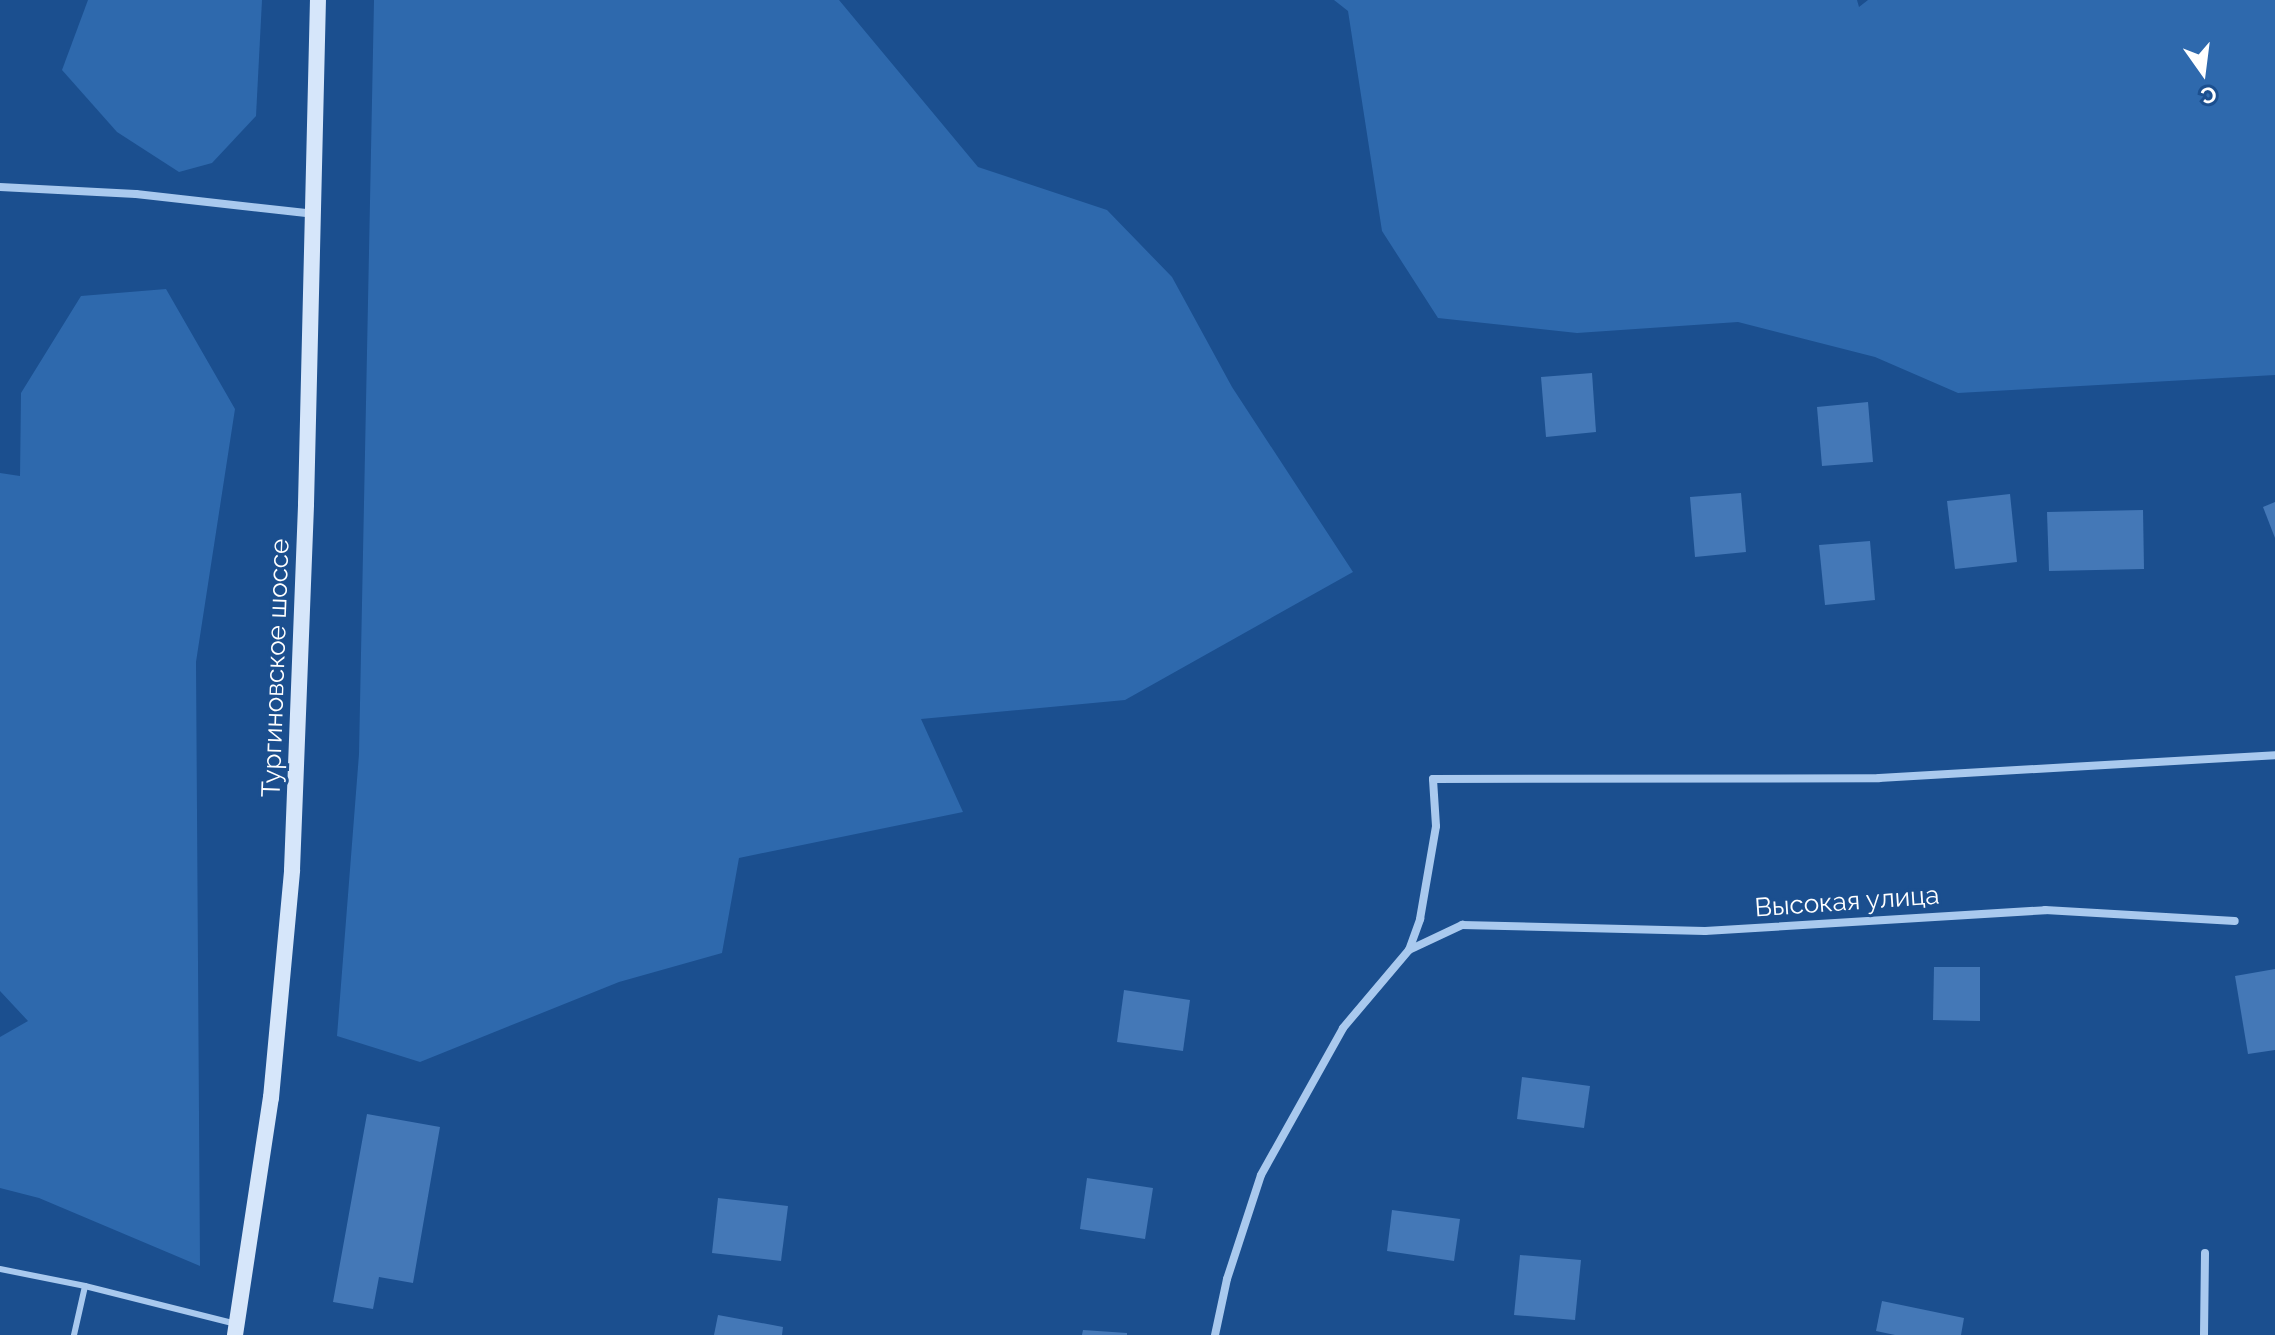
<!DOCTYPE html>
<meta charset="utf-8">
<style>
body{margin:0}
#map{position:relative;width:2275px;height:1335px;overflow:hidden;background:#1b4f8f;font-family:Raleway,sans-serif}
div>[style]{position:absolute}
[style*='--x']{left:calc(var(--x)*1px);top:calc(var(--y)*1px);width:calc(var(--w)*1px);rotate:calc(var(--a)*1deg)}
.green>*{inset:0;background:#2e69ad}
.building>*{inset:0;background:#4478b7}
.lane>*{height:6px;margin:-3px;padding:0 3px;transform-origin:3px;border-radius:3px;background:#a9c9ee}
.street>*{height:8px;margin:-4px;padding:0 4px;transform-origin:4px;border-radius:4px;background:#a9c9ee}
.secondary>*{height:16px;margin:-8px;padding:0 8px;transform-origin:8px;border-radius:8px;background:#d6e6fa}
span{translate:-50% -50%;white-space:nowrap;text-align:center;line-height:1.15;-webkit-text-stroke:6px #1b4f8f;paint-order:stroke}
.street-label{font-size:26px;color:#fff}
.north{position:absolute;left:2163px;top:32px;width:80px;height:80px;-webkit-text-stroke:6px #1b4f8f;paint-order:stroke;rotate:166deg;font-size:22px;font-weight:700;line-height:32px;text-align:center;color:#fff}
.north::after{content:'';display:block;margin:auto;width:28px;height:36px;background:#fff;clip-path:polygon(50% 0,100% 100%,50% 72%,0 100%)}
</style>
<div id="map">
<div class="green">
<div style="clip-path:polygon(88px 0,262px 0,256px 116px,212px 163px,179px 172px,117px 132px,62px 70px)"></div>
<div style="clip-path:polygon(374px 0,839px 0,978px 167px,1107px 210px,1172px 277px,1232px 387px,1353px 572px,1125px 700px,921px 719px,963px 812px,739px 858px,722px 953px,619px 982px,420px 1062px,337px 1036px,359px 754px)"></div>
<div style="clip-path:polygon(1334px 0,1857px 0,1859px 7px,1868px 0,2275px 0,2275px 375px,1958px 393px,1875px 357px,1738px 322px,1577px 333px,1438px 318px,1382px 231px,1348px 11px)"></div>
<div style="clip-path:polygon(166px 289px,235px 409px,196px 662px,200px 1266px,39px 1198px,0 1188px,0 1037px,28px 1021px,0 991px,0 473px,20px 476px,21px 393px,81px 296px)"></div>
</div>
<div class="building">
<div style="clip-path:polygon(1592px 373px,1596px 432px,1546px 437px,1541px 377px)"></div>
<div style="clip-path:polygon(1868px 402px,1873px 462px,1822px 466px,1817px 407px)"></div>
<div style="clip-path:polygon(1741px 493px,1746px 552px,1695px 557px,1690px 497px)"></div>
<div style="clip-path:polygon(2010px 494px,2017px 562px,1955px 569px,1947px 501px)"></div>
<div style="clip-path:polygon(2275px 502px,2275px 538px,2263px 507px)"></div>
<div style="clip-path:polygon(2143px 510px,2144px 569px,2049px 571px,2047px 512px)"></div>
<div style="clip-path:polygon(1870px 541px,1875px 600px,1825px 605px,1819px 545px)"></div>
<div style="clip-path:polygon(1934px 967px,1980px 967px,1980px 1021px,1933px 1020px)"></div>
<div style="clip-path:polygon(2275px 969px,2275px 1050px,2248px 1054px,2235px 976px)"></div>
<div style="clip-path:polygon(1124px 990px,1190px 1000px,1183px 1051px,1117px 1042px)"></div>
<div style="clip-path:polygon(1522px 1077px,1590px 1086px,1584px 1128px,1517px 1119px)"></div>
<div style="clip-path:polygon(367px 1114px,440px 1127px,413px 1283px,379px 1277px,373px 1309px,333px 1302px)"></div>
<div style="clip-path:polygon(1087px 1178px,1153px 1188px,1145px 1239px,1080px 1229px)"></div>
<div style="clip-path:polygon(718px 1198px,788px 1206px,781px 1261px,712px 1253px)"></div>
<div style="clip-path:polygon(1392px 1210px,1460px 1219px,1454px 1261px,1387px 1251px)"></div>
<div style="clip-path:polygon(1520px 1255px,1581px 1260px,1575px 1320px,1514px 1315px)"></div>
<div style="clip-path:polygon(1882px 1301px,1964px 1318px,1961px 1335px,1895px 1335px,1876px 1331px)"></div>
<div style="clip-path:polygon(718px 1315px,783px 1327px,782px 1335px,714px 1335px)"></div>
<div style="clip-path:polygon(1083px 1330px,1127px 1333px,1127px 1335px,1082px 1335px)"></div>
</div>
<div class="lane">
<div style="--x:0;--y:1269;--w:87;--a:11.3"></div>
<div style="--x:85;--y:1286;--w:156;--a:14.1"></div>
<div style="--x:74;--y:1335;--w:50;--a:-77.3"></div>
</div>
<div class="street">
<div style="--x:0;--y:187;--w:136;--a:2.9"></div>
<div style="--x:136;--y:194;--w:178;--a:6.4"></div>
<div style="--x:1409;--y:950;--w:33;--a:-70"></div>
<div style="--x:1420;--y:919;--w:94;--a:-80.2"></div>
<div style="--x:1436;--y:826;--w:47;--a:-93.7"></div>
<div style="--x:1433;--y:779;--w:446;--a:-0.1"></div>
<div style="--x:1879;--y:778;--w:397;--a:-3.3"></div>
<div style="--x:1215;--y:1335;--w:57;--a:-77.9"></div>
<div style="--x:1227;--y:1279;--w:109;--a:-71.9"></div>
<div style="--x:1261;--y:1175;--w:168;--a:-60.8"></div>
<div style="--x:1343;--y:1028;--w:102;--a:-49.8"></div>
<div style="--x:1409;--y:950;--w:59;--a:-25.3"></div>
<div style="--x:1462;--y:925;--w:243;--a:1.4"></div>
<div style="--x:1705;--y:931;--w:341;--a:-3.5"></div>
<div style="--x:2045;--y:910;--w:190;--a:3.3"></div>
<div style="--x:2204;--y:1335;--w:82;--a:-89.3"></div>
</div>
<div class="secondary">
<div style="--x:235;--y:1335;--w:240;--a:-81.4"></div>
<div style="--x:271;--y:1098;--w:229;--a:-84.7"></div>
<div style="--x:292;--y:870;--w:366;--a:-87.8"></div>
<div style="--x:306;--y:504;--w:504;--a:-88.64"></div>
</div>
<div class="street-label">
<span style="left:276px;top:668px;rotate:-88deg">Тургиновское шоссе</span>
<span style="left:1847px;top:902px;rotate:-4deg">Высокая улица</span>
</div>
<div class="north">С</div>
</div>
